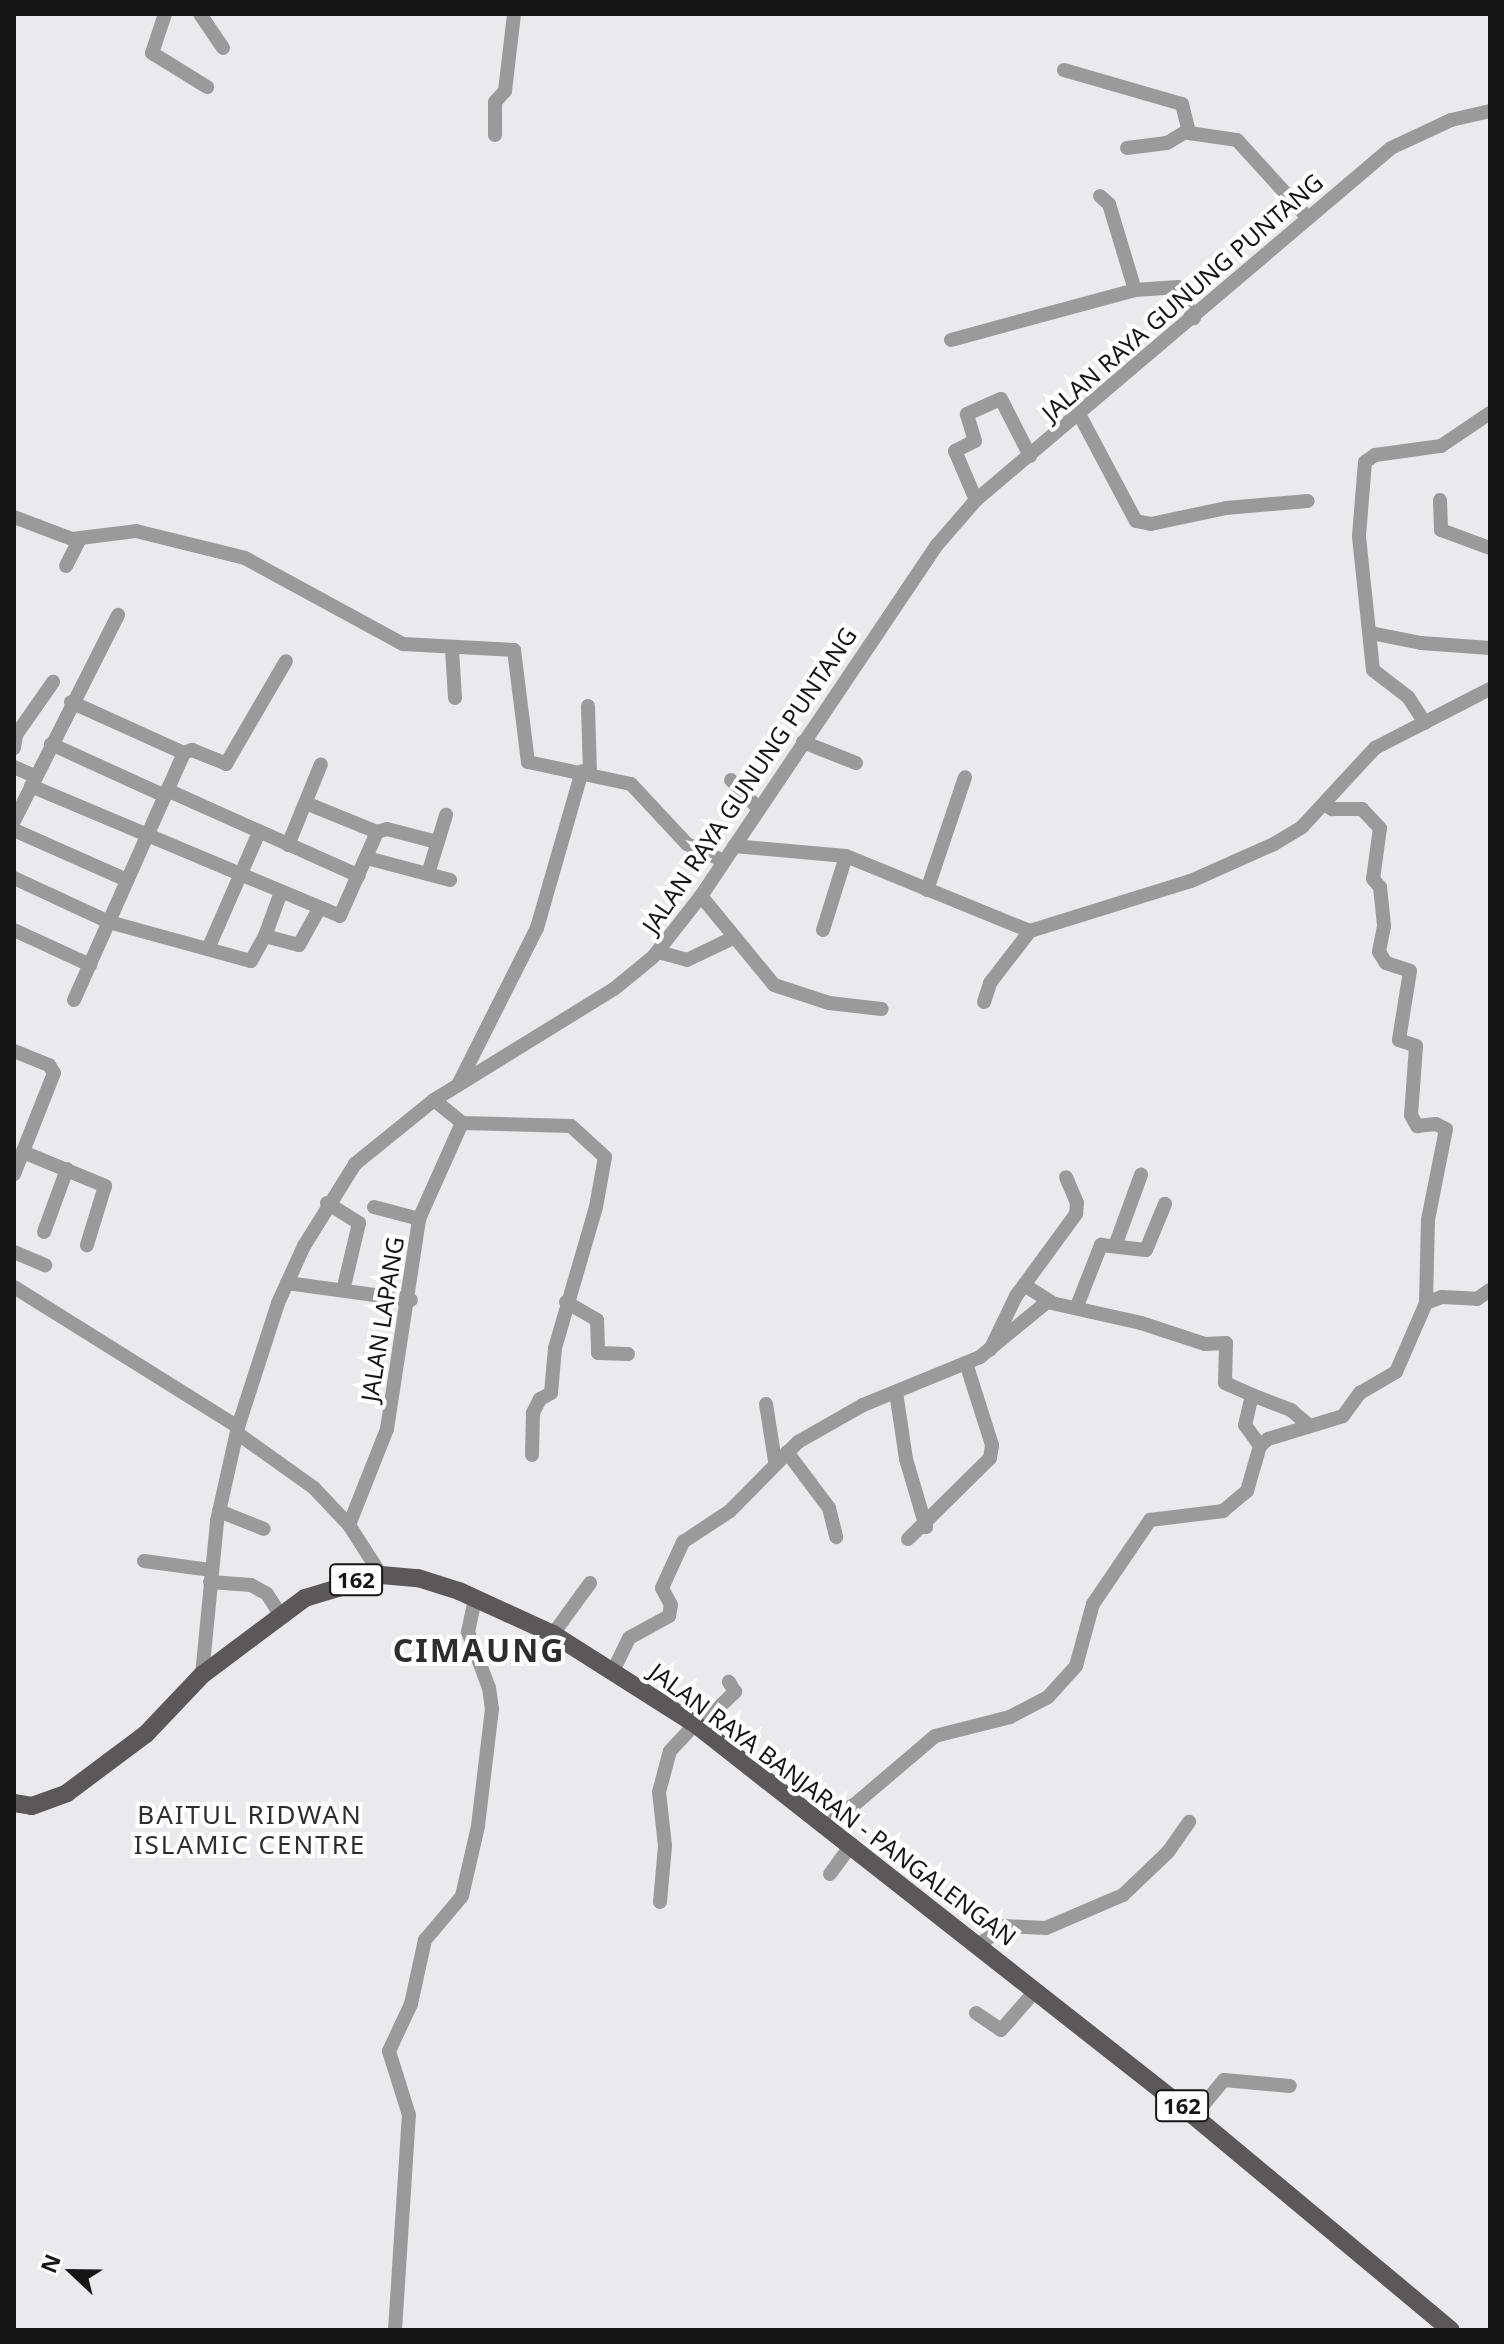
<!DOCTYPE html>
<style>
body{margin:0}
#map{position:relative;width:1504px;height:2344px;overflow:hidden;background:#eaeaec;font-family:"Noto Sans",sans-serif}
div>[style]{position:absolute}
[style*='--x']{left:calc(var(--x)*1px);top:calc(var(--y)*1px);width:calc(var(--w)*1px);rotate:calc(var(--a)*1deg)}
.minor>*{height:14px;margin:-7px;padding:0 7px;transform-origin:7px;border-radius:7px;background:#9b9a9a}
.major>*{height:18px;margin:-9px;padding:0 9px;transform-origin:9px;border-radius:9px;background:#5a5859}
span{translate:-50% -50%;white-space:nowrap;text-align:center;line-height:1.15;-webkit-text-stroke:8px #fff;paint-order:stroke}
.shield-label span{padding:2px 6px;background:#fff;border:2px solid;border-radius:6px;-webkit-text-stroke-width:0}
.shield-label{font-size:22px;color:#161617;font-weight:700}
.street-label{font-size:24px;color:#161617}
.neighbourhood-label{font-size:26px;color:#2d2d2f;letter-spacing:2px}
.district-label{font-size:32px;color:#2d2d2f;font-weight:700;letter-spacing:2px}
.frame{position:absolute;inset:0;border:16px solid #161617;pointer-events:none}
.north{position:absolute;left:32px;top:2232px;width:80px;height:80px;-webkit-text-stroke:6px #fff;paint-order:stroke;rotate:292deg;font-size:22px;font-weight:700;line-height:32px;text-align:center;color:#161617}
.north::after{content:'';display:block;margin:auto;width:28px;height:36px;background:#161617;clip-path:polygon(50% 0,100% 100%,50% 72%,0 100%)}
</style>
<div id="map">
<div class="minor">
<div style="--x:165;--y:14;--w:41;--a:108.4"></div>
<div style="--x:152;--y:53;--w:65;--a:31.7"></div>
<div style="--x:200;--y:14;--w:41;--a:55.9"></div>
<div style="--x:1064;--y:70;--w:123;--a:16.1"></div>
<div style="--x:1182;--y:104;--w:30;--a:76"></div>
<div style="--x:1189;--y:133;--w:49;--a:8.3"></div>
<div style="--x:1237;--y:140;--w:105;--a:47.7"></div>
<div style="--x:495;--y:135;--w:33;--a:-90"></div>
<div style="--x:495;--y:102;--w:15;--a:-48"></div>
<div style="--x:505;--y:91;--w:78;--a:-83.3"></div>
<div style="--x:1127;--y:148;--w:40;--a:-7.1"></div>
<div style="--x:1167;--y:143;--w:23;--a:-31"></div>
<div style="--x:1100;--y:196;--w:12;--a:42"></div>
<div style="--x:1109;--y:204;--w:90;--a:73.2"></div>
<div style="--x:1135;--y:290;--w:43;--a:-4"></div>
<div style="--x:1178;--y:287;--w:35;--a:63"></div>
<div style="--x:951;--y:340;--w:191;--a:-15.2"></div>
<div style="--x:1079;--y:414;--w:121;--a:62"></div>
<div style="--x:1136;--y:521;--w:15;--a:11"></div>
<div style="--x:1151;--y:524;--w:77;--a:-12"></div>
<div style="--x:1226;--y:508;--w:82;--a:-4.9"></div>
<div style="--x:976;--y:500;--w:53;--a:-113.2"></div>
<div style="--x:955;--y:451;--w:22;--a:-27"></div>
<div style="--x:975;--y:441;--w:28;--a:-107"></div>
<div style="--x:967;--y:414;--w:37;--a:-24"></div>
<div style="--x:1001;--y:399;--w:64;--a:63"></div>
<div style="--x:1440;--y:500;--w:30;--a:88"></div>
<div style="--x:1441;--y:530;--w:52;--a:20.2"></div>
<div style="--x:14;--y:517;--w:62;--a:20.8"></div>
<div style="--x:72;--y:539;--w:64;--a:-7.1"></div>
<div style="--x:136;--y:531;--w:112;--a:13.9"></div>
<div style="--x:245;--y:558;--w:180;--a:28.6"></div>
<div style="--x:403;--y:644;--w:111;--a:3.1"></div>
<div style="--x:514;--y:650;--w:113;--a:82.9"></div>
<div style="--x:528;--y:762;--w:105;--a:12.1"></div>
<div style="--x:631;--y:784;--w:82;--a:47"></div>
<div style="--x:687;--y:844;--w:40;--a:25"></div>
<div style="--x:66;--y:566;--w:30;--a:-63"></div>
<div style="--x:1371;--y:633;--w:51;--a:11.3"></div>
<div style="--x:1421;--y:643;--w:69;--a:4.1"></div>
<div style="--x:452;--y:649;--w:49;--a:86.5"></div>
<div style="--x:71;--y:702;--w:124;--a:24.3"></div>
<div style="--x:184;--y:753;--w:9;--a:-21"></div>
<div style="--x:192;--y:750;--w:37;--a:22"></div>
<div style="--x:226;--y:764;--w:119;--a:-59.8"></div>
<div style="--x:588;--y:706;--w:66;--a:88.3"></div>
<div style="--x:1425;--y:723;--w:31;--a:-123"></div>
<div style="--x:1408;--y:697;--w:44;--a:-142.4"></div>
<div style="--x:1373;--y:670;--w:135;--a:-96"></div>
<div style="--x:1359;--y:536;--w:74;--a:-85.4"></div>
<div style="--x:1365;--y:462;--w:12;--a:-35"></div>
<div style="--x:1375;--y:455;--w:67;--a:-7.8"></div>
<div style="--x:1441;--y:446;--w:59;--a:-34"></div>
<div style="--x:803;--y:742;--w:57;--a:21.6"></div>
<div style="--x:51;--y:744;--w:125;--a:24.5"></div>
<div style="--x:14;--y:748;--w:13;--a:-81"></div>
<div style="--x:16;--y:735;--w:65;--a:-55.1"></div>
<div style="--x:14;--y:767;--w:22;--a:24"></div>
<div style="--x:731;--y:780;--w:40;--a:46"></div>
<div style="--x:31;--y:786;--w:335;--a:22.8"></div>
<div style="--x:340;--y:916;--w:92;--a:-66.2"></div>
<div style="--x:377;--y:832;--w:77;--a:-157.8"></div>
<div style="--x:167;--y:790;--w:210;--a:24.1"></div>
<div style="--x:1325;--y:804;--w:9;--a:36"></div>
<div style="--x:1332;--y:809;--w:30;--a:0"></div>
<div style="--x:1362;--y:809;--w:26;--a:47"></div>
<div style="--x:1380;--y:828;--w:51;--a:97.8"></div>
<div style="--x:1373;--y:879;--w:11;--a:49"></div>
<div style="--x:1380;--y:887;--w:39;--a:84"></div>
<div style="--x:1384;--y:926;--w:26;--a:101"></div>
<div style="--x:1379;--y:952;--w:13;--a:58"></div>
<div style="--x:1386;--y:963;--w:25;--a:18"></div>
<div style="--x:1410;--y:971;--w:70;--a:99.1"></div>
<div style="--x:1399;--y:1040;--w:18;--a:19"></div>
<div style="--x:1416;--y:1046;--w:69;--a:94.1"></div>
<div style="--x:1411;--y:1115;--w:13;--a:61"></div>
<div style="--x:1417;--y:1126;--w:19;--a:-6"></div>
<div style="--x:1436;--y:1124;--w:11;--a:27"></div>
<div style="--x:1446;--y:1129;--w:93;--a:101.2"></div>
<div style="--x:1428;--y:1220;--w:83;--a:91.4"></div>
<div style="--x:14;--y:821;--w:231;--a:-63.2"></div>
<div style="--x:14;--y:830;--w:124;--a:23.9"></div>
<div style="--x:377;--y:832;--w:10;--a:-17"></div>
<div style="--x:387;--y:829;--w:52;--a:14.6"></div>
<div style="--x:288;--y:845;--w:87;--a:-67.8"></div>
<div style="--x:734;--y:846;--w:112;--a:5.1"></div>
<div style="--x:846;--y:856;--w:199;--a:22.2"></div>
<div style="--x:1030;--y:931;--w:169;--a:-17.3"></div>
<div style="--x:1191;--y:881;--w:91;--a:-24"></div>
<div style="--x:1274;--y:844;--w:33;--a:-31"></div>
<div style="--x:1302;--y:827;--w:108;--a:-47.3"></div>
<div style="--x:1375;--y:748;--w:129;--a:-27.2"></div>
<div style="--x:367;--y:858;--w:86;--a:14.8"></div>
<div style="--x:428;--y:874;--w:62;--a:-73"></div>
<div style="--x:14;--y:878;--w:105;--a:24.9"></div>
<div style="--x:109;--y:922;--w:147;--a:15.4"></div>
<div style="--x:251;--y:961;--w:29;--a:-61"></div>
<div style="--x:265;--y:936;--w:35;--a:15"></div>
<div style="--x:299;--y:945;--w:41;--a:-60.9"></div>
<div style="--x:927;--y:890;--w:119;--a:-71.4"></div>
<div style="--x:701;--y:896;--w:115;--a:50.6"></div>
<div style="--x:774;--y:985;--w:58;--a:18.1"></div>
<div style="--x:829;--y:1003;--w:53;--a:6.5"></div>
<div style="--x:14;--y:930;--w:84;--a:24.7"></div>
<div style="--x:823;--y:930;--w:77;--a:-72.7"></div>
<div style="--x:265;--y:936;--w:47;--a:-70"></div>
<div style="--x:208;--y:949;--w:128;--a:-66.4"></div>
<div style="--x:658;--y:952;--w:30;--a:15"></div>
<div style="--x:687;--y:960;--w:53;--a:-25.6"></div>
<div style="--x:74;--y:1000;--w:270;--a:-66"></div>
<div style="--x:984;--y:1002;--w:20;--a:-72"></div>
<div style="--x:990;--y:983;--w:66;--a:-52.4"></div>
<div style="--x:14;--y:1051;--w:38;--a:22"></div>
<div style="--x:49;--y:1065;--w:9;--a:58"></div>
<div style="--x:54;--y:1073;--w:109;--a:111.6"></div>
<div style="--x:458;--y:1085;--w:176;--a:-63.3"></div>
<div style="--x:537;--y:928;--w:163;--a:-74"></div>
<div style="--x:434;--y:1100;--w:36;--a:39"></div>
<div style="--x:462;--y:1123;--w:109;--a:1.6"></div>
<div style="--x:571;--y:1126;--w:46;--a:42.4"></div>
<div style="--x:605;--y:1157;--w:51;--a:100.2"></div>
<div style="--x:596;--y:1207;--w:147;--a:106.2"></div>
<div style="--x:555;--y:1348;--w:45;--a:95.1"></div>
<div style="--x:551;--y:1393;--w:13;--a:151"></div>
<div style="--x:540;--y:1399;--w:16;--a:117"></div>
<div style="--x:533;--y:1413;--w:42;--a:91.4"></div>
<div style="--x:23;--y:1152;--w:89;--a:22.5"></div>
<div style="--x:105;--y:1186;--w:62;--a:107"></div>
<div style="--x:327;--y:1203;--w:38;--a:32"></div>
<div style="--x:359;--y:1223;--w:61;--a:103.3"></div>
<div style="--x:374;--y:1207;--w:47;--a:14.9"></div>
<div style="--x:44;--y:1232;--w:67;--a:-69.9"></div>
<div style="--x:1115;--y:1246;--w:76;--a:-69.9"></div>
<div style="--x:14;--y:1252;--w:34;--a:23"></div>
<div style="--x:287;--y:1283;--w:125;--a:7.8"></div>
<div style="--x:1024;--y:1285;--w:31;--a:32"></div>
<div style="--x:14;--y:1287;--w:264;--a:32"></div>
<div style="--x:566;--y:1302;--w:36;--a:30"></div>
<div style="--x:597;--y:1320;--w:33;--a:88"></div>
<div style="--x:598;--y:1353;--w:30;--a:2"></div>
<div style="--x:1077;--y:1306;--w:66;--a:-68.5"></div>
<div style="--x:1101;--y:1245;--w:45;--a:6.3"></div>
<div style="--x:1146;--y:1250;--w:50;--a:-67.6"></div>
<div style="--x:990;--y:1350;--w:60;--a:-64.3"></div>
<div style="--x:1016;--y:1296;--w:102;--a:-53.8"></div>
<div style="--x:1076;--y:1214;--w:11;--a:-85"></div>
<div style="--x:1077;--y:1203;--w:28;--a:-113"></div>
<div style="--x:896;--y:1392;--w:68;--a:81.5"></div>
<div style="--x:906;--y:1459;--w:71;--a:73.6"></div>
<div style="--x:1252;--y:1395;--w:42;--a:21"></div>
<div style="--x:1291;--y:1410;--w:23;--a:41"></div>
<div style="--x:766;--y:1404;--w:58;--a:81"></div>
<div style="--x:237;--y:1433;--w:95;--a:35.5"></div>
<div style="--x:314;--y:1488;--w:51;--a:46.6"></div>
<div style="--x:349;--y:1525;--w:59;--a:57.4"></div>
<div style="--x:787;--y:1452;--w:70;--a:53.1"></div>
<div style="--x:829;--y:1508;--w:30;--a:76"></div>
<div style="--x:219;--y:1511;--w:48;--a:21.8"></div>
<div style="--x:349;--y:1525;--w:103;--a:-68.4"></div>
<div style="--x:387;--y:1429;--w:212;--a:-81.3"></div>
<div style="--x:419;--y:1219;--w:105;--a:-65.9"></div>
<div style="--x:908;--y:1539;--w:115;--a:-44.6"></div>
<div style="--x:990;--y:1458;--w:13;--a:-81"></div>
<div style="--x:992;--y:1445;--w:86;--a:-107.6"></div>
<div style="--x:144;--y:1561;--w:68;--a:7.7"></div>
<div style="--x:210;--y:1582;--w:41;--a:4.2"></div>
<div style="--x:251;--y:1585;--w:18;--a:29"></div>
<div style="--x:267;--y:1594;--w:24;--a:57"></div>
<div style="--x:553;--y:1634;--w:63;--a:-54"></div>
<div style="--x:614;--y:1669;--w:34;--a:-64"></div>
<div style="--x:629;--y:1638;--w:46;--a:-28.8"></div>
<div style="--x:669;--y:1616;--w:11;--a:-80"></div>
<div style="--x:671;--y:1605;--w:19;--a:-118"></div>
<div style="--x:662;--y:1588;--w:51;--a:-65.5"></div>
<div style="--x:683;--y:1542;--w:56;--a:-33.4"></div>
<div style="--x:730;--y:1511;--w:97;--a:-45.4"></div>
<div style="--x:798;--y:1442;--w:75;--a:-29.6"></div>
<div style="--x:863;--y:1405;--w:126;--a:-22.3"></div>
<div style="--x:980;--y:1357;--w:87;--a:-39.4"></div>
<div style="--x:1047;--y:1302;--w:96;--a:12.6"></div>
<div style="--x:1141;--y:1323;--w:67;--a:18.2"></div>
<div style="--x:1205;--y:1344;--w:21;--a:-3"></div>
<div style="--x:1226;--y:1343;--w:40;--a:91.4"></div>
<div style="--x:1225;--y:1383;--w:30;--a:24"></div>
<div style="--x:1252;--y:1395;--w:31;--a:103"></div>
<div style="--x:1245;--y:1425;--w:26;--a:54"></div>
<div style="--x:202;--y:1675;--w:155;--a:-84.4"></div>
<div style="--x:217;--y:1521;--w:96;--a:-77.4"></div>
<div style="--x:238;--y:1427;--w:130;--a:-72.1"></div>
<div style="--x:278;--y:1303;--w:63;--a:-65.5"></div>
<div style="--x:304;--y:1246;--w:97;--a:-58.1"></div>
<div style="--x:355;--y:1164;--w:102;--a:-39"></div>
<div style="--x:434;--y:1100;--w:211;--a:-31.7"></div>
<div style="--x:614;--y:989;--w:50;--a:-39.4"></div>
<div style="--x:653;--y:957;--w:78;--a:-51.8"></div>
<div style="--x:701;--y:896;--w:423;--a:-56.1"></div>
<div style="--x:937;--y:545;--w:60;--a:-49.1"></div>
<div style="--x:976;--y:500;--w:544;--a:-40.3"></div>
<div style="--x:1391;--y:148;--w:66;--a:-25"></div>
<div style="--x:1451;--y:120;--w:40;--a:-13"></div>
<div style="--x:699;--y:1726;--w:50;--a:-43.4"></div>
<div style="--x:735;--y:1692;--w:12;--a:-121"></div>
<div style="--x:822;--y:1821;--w:36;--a:-27"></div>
<div style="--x:854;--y:1805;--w:106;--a:-40.4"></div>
<div style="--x:935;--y:1736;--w:77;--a:-14.2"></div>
<div style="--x:1010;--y:1717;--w:43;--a:-27.8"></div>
<div style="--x:1048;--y:1697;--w:42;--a:-47.9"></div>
<div style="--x:1076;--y:1666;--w:64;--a:-74.7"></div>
<div style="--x:1093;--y:1604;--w:102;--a:-55.8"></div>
<div style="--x:1150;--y:1520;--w:74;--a:-7"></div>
<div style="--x:1223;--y:1511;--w:31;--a:-40"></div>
<div style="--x:1247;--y:1491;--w:47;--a:-73.9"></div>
<div style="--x:1260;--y:1446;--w:11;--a:-41"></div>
<div style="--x:1268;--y:1439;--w:78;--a:-17"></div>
<div style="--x:1343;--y:1416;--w:29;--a:-54"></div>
<div style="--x:1360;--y:1393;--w:42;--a:-30.3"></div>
<div style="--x:1396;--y:1372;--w:75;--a:-66.5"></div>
<div style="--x:1426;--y:1303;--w:17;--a:-21"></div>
<div style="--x:1442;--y:1297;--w:35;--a:3"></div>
<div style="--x:1477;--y:1299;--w:16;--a:-35"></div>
<div style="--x:830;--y:1874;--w:37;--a:-54"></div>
<div style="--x:660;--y:1902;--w:56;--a:-84.9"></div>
<div style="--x:665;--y:1846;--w:54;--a:-96.3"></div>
<div style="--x:659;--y:1792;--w:42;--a:-75"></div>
<div style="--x:670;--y:1751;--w:37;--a:-47"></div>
<div style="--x:980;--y:1944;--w:31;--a:-36"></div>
<div style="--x:1005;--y:1926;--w:41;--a:2.8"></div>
<div style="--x:1046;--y:1928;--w:84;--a:-23.2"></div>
<div style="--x:1123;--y:1895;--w:62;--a:-43.7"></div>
<div style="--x:1168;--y:1852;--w:37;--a:-55"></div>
<div style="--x:976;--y:2013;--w:30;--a:34"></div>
<div style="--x:1001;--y:2030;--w:53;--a:-48.8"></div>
<div style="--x:1194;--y:2116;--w:47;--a:-50.2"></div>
<div style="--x:1224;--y:2080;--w:66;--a:5.2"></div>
<div style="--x:395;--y:2330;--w:215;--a:-86.3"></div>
<div style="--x:409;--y:2115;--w:67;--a:-107.4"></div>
<div style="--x:389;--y:2051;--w:52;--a:-64.9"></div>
<div style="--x:411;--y:2004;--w:66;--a:-77.7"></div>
<div style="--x:425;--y:1940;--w:57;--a:-49.9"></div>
<div style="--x:462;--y:1896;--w:72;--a:-77.1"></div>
<div style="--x:478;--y:1826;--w:118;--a:-83.2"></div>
<div style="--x:492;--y:1709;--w:21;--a:-98"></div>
<div style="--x:489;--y:1688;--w:60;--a:-110.6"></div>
<div style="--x:468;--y:1632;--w:34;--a:-78"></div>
</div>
<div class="major">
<div style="--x:14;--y:1803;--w:18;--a:9"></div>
<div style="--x:32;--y:1806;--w:37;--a:-20"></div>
<div style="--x:67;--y:1793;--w:99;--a:-36.8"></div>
<div style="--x:146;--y:1734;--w:81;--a:-46.5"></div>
<div style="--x:202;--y:1675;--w:129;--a:-36.8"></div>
<div style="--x:305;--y:1598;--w:79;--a:-16.8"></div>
<div style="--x:381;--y:1575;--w:37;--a:5"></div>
<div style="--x:418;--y:1578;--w:43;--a:17.6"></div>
<div style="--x:459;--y:1591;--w:103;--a:24.6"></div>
<div style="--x:553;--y:1634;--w:168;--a:32.4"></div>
<div style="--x:695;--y:1724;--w:635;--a:38.15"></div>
<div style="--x:1194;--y:2116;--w:334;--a:39.8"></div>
</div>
<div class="shield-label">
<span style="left:356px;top:1580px">162</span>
<span style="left:1182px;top:2106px">162</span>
</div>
<div class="street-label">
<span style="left:1182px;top:297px;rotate:-41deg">JALAN RAYA GUNUNG PUNTANG</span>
<span style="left:749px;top:780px;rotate:-56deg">JALAN RAYA GUNUNG PUNTANG</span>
<span style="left:382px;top:1319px;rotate:-81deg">JALAN LAPANG</span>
<span style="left:833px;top:1804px;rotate:37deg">JALAN RAYA BANJARAN - PANGALENGAN</span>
</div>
<div class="neighbourhood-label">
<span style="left:250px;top:1830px">BAITUL RIDWAN<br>ISLAMIC CENTRE</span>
</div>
<div class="district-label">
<span style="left:479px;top:1650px">CIMAUNG</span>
</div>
<div class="frame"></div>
<div class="north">N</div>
</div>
